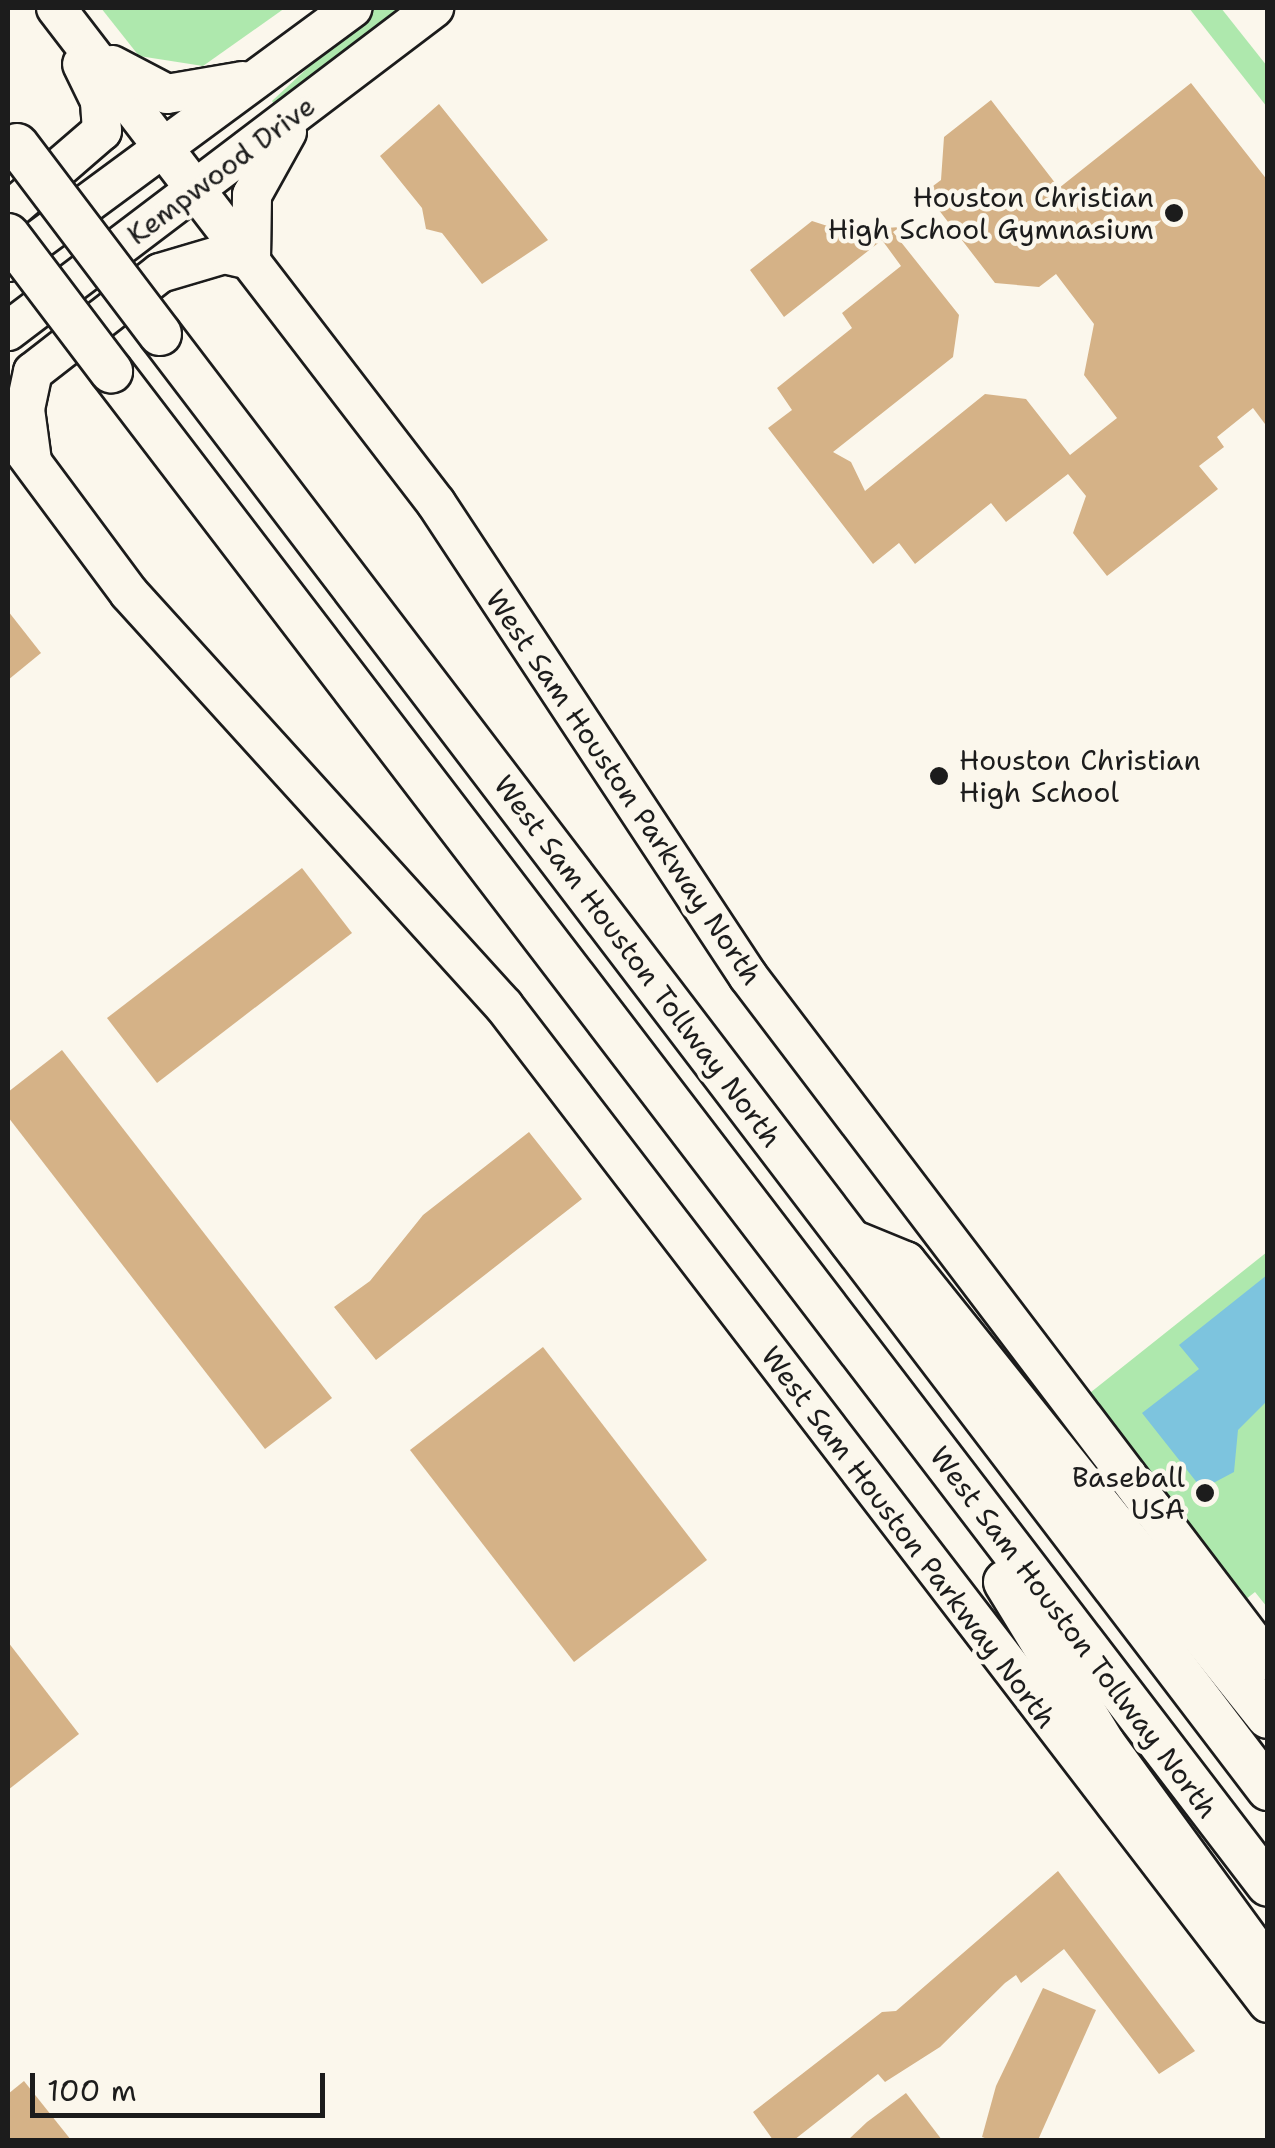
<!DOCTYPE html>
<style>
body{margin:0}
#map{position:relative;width:1275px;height:2148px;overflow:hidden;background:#fbf7ec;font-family:"Shantell Sans",sans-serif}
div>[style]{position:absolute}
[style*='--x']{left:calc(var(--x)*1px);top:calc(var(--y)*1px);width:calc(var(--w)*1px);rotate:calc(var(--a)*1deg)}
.green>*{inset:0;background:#aee8ad}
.water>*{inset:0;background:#7dc4de}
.building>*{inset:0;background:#d5b287}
.roads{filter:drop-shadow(2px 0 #1c1c1c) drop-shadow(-2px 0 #1c1c1c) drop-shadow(0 2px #1c1c1c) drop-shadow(0 -2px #1c1c1c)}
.major>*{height:38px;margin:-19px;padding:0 19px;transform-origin:19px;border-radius:19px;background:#fbf7ec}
.highway>*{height:42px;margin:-21px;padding:0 21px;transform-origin:21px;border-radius:21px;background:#fbf7ec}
.bridges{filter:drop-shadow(2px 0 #1c1c1c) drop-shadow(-2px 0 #1c1c1c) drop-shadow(0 2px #1c1c1c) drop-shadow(0 -2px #1c1c1c)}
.highway-bridge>*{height:42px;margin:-21px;padding:0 21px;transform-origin:21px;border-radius:21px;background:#fbf7ec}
.dots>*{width:28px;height:28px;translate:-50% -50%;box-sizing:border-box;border:5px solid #fbf7ec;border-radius:50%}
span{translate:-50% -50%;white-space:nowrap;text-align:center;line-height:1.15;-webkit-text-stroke:9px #fbf7ec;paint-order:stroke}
.street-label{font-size:28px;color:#1c1c1c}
.poi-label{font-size:28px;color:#1c1c1c}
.right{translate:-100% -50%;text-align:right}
.left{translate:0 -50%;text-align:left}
.frame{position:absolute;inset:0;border:10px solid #1c1c1c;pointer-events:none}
.scale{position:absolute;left:30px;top:2073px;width:295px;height:45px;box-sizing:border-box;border:5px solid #1c1c1c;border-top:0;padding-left:12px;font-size:30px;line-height:35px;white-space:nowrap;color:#1c1c1c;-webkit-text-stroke:8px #fbf7ec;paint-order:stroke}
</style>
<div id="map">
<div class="green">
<div style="clip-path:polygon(101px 8px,285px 8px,203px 66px,139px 56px)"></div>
<div style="clip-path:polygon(372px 8px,416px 8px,277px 109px,272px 101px)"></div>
<div style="clip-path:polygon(1189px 8px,1221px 8px,1267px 66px,1267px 107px)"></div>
<div style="clip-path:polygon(1267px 1252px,1267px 1607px,1255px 1592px,1231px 1611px,1076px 1404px)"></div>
</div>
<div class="water">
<div style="clip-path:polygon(1267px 1275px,1267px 1401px,1238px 1430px,1234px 1472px,1202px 1489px,1142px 1413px,1199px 1369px,1179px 1345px)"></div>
</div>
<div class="building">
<div style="clip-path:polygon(1191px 83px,1268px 181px,1268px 428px,1253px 408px,1217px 437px,1224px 447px,1199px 466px,1218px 489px,1107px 576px,1073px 533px,1086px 496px,1068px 474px,1006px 522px,991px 503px,915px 564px,899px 543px,873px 564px,768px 428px,792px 410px,777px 388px,852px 328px,842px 313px,901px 266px,882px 240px,784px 317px,750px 270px,812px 221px,843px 231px,900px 227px,893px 232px,959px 315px,953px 357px,833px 452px,851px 462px,865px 491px,985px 394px,1026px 399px,1070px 455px,1117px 418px,1084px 375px,1094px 324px,1056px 274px,1039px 287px,995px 283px,925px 192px,941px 180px,944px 137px,991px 100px,1059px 188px)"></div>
<div style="clip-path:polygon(439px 104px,548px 240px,482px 284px,442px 233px,426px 229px,422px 208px,380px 156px)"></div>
<div style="clip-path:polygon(8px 611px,41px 653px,8px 680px)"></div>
<div style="clip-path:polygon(302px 868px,352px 933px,157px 1083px,107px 1018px)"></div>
<div style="clip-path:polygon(62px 1050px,332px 1398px,265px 1449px,8px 1117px,8px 1092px)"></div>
<div style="clip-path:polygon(529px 1132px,582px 1199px,376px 1360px,334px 1307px,370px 1281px,423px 1215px)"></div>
<div style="clip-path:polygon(543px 1347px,707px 1560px,574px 1662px,410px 1450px)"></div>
<div style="clip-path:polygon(8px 1642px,79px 1734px,8px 1790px)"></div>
<div style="clip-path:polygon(1058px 1871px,1195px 2051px,1159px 2074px,1064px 1949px,1021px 1983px,1016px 1975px,1005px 1983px,940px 2047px,885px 2082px,878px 2074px,794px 2140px,773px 2140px,753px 2112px,882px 2012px,896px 2011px)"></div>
<div style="clip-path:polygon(1043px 1988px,1096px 2010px,1038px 2140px,990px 2140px,982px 2137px,996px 2086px)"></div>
<div style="clip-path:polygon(24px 2081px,71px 2140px,8px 2140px,8px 2094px)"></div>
<div style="clip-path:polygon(906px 2093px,942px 2140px,848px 2140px,867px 2122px)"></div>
</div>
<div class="roads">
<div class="major">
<div style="--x:56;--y:8;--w:624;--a:52.49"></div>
<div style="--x:436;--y:503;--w:567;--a:56.59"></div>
<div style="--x:748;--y:976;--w:860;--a:52.8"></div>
<div style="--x:112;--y:65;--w:62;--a:27.8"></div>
<div style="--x:167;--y:94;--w:77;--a:-9.7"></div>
<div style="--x:8;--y:212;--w:124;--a:-40.8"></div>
<div style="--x:102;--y:131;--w:30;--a:-94"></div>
<div style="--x:100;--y:101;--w:41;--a:-115.9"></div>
<div style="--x:251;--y:260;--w:65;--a:-89.1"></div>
<div style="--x:252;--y:195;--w:72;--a:-60.9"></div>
<div style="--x:8;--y:262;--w:428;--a:-36.4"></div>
<div style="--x:8;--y:331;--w:535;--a:-37.17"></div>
<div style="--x:8;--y:430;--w:203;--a:53.4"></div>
<div style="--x:129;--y:593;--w:558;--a:47.76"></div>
<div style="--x:504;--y:1006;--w:1256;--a:52.54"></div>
<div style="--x:32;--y:461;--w:52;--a:-97.7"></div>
<div style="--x:25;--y:409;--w:38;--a:-78"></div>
<div style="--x:33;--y:372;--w:161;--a:-37.9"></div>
<div style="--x:160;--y:273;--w:67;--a:-16.5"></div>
<div style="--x:224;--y:254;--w:28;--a:13"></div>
</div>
<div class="highway">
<div style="--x:160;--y:334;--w:1829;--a:52.71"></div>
<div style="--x:111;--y:371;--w:1905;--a:52.61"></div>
<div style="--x:851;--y:1241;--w:58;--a:22.2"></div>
<div style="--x:905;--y:1263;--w:581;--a:51.36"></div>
<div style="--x:1005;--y:1582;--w:190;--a:58.6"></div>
<div style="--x:1104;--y:1744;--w:278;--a:53.9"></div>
</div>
</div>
<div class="bridges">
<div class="highway-bridge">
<div style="--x:17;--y:145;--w:237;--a:52.9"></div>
<div style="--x:8;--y:235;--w:171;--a:52.9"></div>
</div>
</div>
<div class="dots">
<div style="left:1174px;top:213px;background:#1c1c1c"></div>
<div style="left:939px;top:776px;background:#1c1c1c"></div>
<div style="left:1205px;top:1493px;background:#1c1c1c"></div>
</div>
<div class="street-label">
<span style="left:221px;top:170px;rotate:-37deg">Kempwood Drive</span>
<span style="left:624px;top:787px;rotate:56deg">West Sam Houston Parkway North</span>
<span style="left:638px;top:961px;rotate:53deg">West Sam Houston Tollway North</span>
<span style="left:909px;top:1537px;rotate:53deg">West Sam Houston Parkway North</span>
<span style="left:1074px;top:1632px;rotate:53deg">West Sam Houston Tollway North</span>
</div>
<div class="poi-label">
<span class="right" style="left:1154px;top:213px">Houston Christian<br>High School Gymnasium</span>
<span class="left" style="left:959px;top:776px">Houston Christian<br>High School</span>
<span class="right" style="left:1185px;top:1493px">Baseball<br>USA</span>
</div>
<div class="frame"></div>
<div class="scale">100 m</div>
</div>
